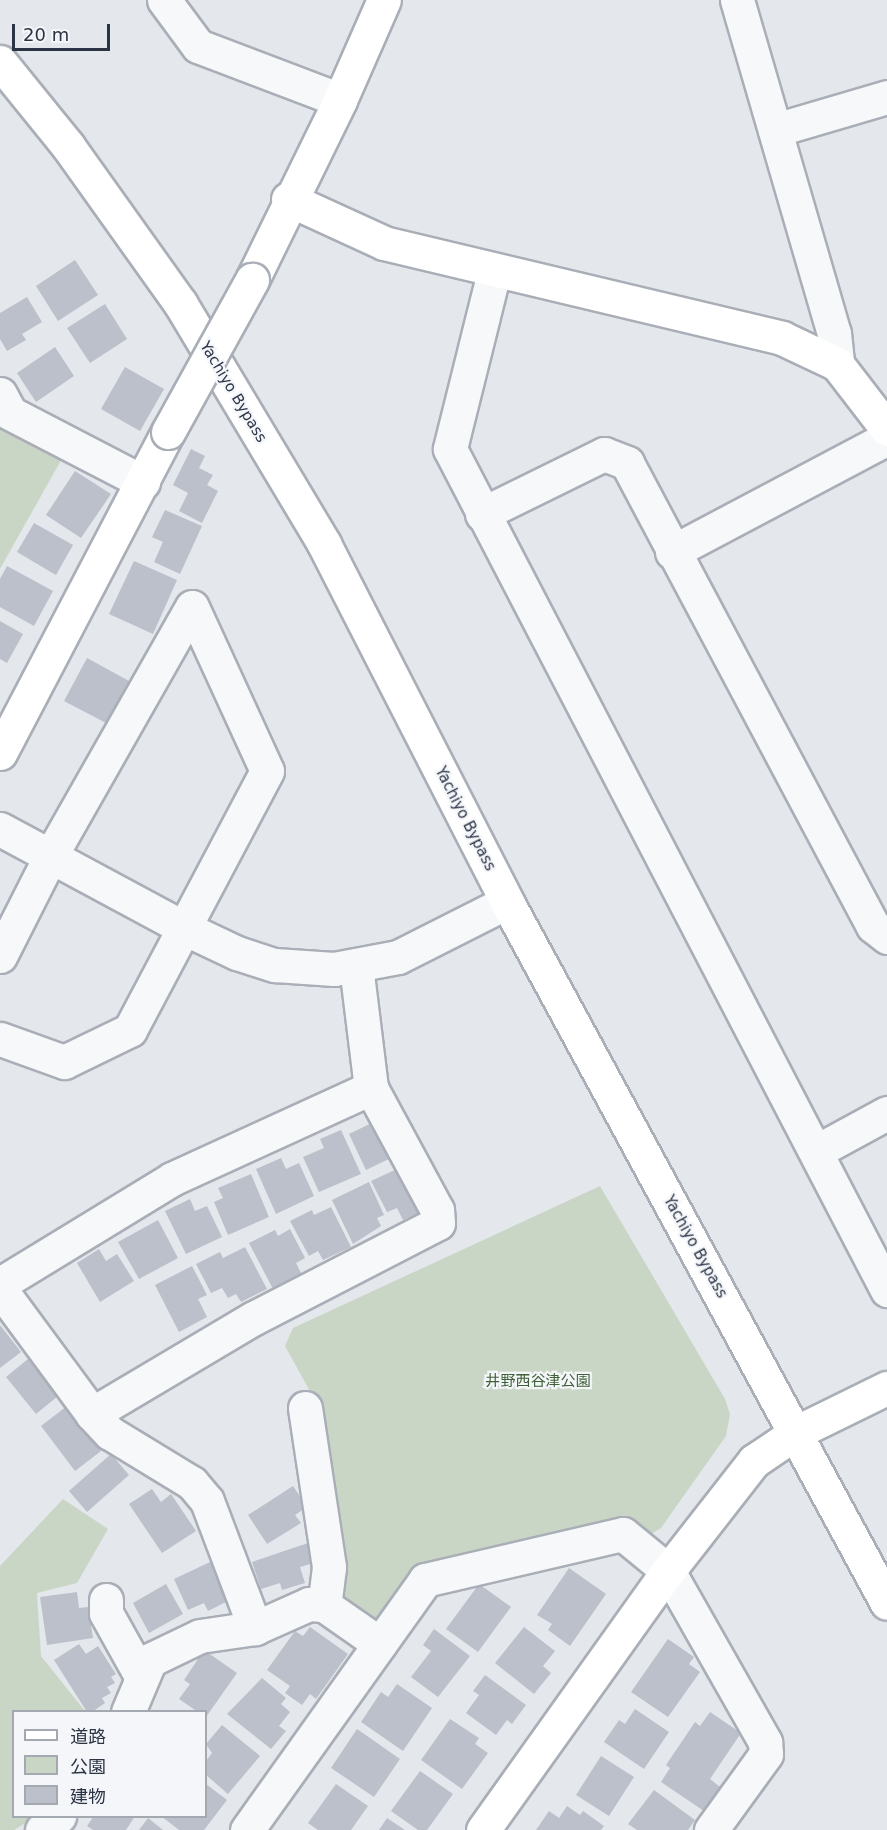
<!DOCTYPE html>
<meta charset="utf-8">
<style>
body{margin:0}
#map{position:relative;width:887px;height:1830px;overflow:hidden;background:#e4e7ec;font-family:"DejaVu Sans","Noto Sans JP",sans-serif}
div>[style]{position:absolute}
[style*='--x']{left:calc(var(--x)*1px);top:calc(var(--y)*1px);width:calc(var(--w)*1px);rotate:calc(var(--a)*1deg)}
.green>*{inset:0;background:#c9d6c5}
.building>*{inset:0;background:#bbc0ca}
.roads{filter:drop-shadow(2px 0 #a9aeb7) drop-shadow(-2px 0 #a9aeb7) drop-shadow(0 2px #a9aeb7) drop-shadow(0 -2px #a9aeb7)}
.street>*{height:33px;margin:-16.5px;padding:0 16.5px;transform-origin:16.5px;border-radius:16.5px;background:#f7f8fa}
.secondary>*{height:33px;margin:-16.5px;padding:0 16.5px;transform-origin:16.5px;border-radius:16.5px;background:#fff}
.highway>*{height:33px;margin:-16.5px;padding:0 16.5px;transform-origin:16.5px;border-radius:16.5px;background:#fff}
.bridges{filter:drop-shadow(2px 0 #a9aeb7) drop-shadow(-2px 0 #a9aeb7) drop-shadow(0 2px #a9aeb7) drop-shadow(0 -2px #a9aeb7)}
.secondary-bridge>*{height:33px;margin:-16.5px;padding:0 16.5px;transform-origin:16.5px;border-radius:16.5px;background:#fff}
span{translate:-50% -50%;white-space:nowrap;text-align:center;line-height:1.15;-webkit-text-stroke:4.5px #f4f6f9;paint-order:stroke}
.street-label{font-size:15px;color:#2b3445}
.park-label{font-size:15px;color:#3f6138}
.legend{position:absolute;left:12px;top:1710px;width:195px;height:108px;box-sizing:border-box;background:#f4f6f9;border:2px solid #a4a8b1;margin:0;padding:8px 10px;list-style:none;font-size:18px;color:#2b3445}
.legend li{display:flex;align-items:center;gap:12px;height:30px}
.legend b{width:30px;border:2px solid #a4a8b1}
.scale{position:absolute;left:12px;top:24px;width:98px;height:27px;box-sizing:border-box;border:3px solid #2b3445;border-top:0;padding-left:8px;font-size:18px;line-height:21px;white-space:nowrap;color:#2b3445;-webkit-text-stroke:4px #f4f6f9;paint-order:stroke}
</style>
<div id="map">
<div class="green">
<div style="clip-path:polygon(0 424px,64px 455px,0 569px)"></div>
<div style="clip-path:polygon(600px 1186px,725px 1399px,730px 1414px,726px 1436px,661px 1528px,651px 1534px,618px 1517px,414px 1569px,384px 1616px,371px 1621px,336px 1594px,317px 1404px,285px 1346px,293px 1328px)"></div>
<div style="clip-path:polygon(63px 1499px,108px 1529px,77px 1583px,37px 1593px,41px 1656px,85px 1711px,14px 1712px,14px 1816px,35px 1817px,14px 1830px,0 1830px,0 1566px)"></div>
</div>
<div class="building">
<div style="clip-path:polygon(75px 260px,98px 295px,58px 321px,36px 286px)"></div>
<div style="clip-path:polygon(27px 297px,42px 322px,22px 334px,26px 340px,7px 351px,0 339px,0 313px)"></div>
<div style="clip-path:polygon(105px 304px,127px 339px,90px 363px,67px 328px)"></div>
<div style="clip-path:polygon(55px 347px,74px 376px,36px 402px,17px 373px)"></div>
<div style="clip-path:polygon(125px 367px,164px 389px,140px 431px,101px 409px)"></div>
<div style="clip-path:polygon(191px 449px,205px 456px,199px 468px,213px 475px,207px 485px,218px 491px,202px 523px,179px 511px,188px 493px,173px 485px)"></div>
<div style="clip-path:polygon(75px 471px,111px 494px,81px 538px,46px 515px)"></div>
<div style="clip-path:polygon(165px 510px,202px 526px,180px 574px,154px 562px,163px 542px,152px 537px)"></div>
<div style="clip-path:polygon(34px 523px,73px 545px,56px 575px,17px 552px)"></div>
<div style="clip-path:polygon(134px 561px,177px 580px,153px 634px,109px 614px)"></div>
<div style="clip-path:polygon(7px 566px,53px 591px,34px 626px,0 607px,0 579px)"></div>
<div style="clip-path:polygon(0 621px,23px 634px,7px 663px,0 659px)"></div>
<div style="clip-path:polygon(87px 658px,129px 681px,106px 723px,64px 701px)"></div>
<div style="clip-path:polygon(380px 1119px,397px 1155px,366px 1170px,349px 1134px)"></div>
<div style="clip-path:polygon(341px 1130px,361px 1174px,319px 1192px,303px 1157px,324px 1148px,320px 1139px)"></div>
<div style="clip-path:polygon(281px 1158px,286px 1169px,299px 1163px,314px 1196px,276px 1214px,256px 1169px)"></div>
<div style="clip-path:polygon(397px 1169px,424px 1210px,403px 1220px,397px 1208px,387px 1212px,371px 1181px)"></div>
<div style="clip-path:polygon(251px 1174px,269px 1217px,228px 1235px,214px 1202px,223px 1198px,218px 1188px)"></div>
<div style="clip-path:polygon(369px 1182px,384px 1215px,377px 1218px,381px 1226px,353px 1244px,332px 1200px)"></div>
<div style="clip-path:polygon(190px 1199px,195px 1211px,207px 1206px,222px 1237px,186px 1254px,165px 1211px)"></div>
<div style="clip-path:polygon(331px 1207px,351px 1247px,323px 1260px,318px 1251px,309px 1256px,290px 1221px,312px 1210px,314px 1215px)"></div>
<div style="clip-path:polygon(158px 1220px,178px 1258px,139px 1279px,118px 1242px)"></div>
<div style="clip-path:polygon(290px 1229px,305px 1258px,296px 1263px,302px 1275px,273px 1289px,249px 1243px,275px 1230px,278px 1236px)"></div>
<div style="clip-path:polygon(245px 1247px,267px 1289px,241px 1302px,236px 1294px,228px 1298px,222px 1288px,211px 1293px,196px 1264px,220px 1252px,223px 1258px)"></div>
<div style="clip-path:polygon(99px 1249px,106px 1261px,117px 1254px,134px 1281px,100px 1302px,77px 1263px)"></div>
<div style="clip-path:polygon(192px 1266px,207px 1295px,198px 1299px,207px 1317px,179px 1332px,155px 1285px)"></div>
<div style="clip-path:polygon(0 1325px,21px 1352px,0 1368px)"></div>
<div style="clip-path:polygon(28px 1359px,58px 1396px,36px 1414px,6px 1377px)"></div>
<div style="clip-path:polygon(67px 1406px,101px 1451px,75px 1471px,41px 1426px)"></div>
<div style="clip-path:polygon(111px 1454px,129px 1475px,87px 1512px,69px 1491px)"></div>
<div style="clip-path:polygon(293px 1486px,307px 1507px,295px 1515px,301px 1523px,267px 1544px,248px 1515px)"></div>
<div style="clip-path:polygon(152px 1489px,161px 1502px,171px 1494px,196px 1531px,162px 1553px,129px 1504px)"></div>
<div style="clip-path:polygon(308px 1543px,314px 1563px,300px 1567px,305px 1583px,282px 1590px,280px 1583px,261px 1589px,252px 1562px)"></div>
<div style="clip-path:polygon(210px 1562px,228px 1601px,208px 1611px,204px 1603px,188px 1610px,174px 1579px)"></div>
<div style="clip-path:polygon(569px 1568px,606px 1594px,570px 1646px,548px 1630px,552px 1624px,537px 1615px)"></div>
<div style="clip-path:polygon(166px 1584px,183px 1614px,149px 1633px,133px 1603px)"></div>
<div style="clip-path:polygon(479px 1584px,511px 1607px,478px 1652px,446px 1629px)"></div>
<div style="clip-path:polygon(77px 1592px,79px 1608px,88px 1607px,93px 1638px,47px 1645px,40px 1597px)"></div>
<div style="clip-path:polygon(310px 1627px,348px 1654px,316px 1699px,310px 1694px,302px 1705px,285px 1693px,290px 1686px,267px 1670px,295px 1631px,303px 1636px)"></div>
<div style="clip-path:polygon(524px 1627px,555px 1651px,543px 1666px,551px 1673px,534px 1694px,495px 1663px)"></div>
<div style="clip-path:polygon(434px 1629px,470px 1656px,438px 1697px,411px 1677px,431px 1651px,423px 1645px)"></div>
<div style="clip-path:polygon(668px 1639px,694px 1657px,689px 1664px,700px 1672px,668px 1717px,631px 1692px)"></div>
<div style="clip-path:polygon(79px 1644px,86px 1654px,98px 1646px,116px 1674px,111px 1677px,115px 1683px,107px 1687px,111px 1693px,102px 1698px,105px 1703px,92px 1712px,87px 1712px,54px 1660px)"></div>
<div style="clip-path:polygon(204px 1650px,237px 1673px,206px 1717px,206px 1712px,198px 1712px,179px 1699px,190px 1684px,184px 1680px)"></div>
<div style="clip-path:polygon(485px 1675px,526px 1705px,512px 1724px,507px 1720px,496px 1735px,466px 1713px,479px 1695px,473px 1691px)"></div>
<div style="clip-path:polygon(262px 1678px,286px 1698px,281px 1704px,290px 1712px,279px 1726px,286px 1731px,271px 1749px,227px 1714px)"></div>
<div style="clip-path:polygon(397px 1684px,432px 1708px,403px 1751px,361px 1722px,381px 1692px,388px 1697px)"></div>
<div style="clip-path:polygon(635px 1709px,669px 1732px,644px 1769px,604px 1742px,619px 1720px,625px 1724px)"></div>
<div style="clip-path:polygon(710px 1712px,741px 1733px,710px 1779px,720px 1787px,704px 1811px,661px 1782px,670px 1768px,666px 1765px,695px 1722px,700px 1726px)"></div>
<div style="clip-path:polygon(450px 1719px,479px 1738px,475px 1744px,488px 1753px,462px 1789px,421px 1760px)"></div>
<div style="clip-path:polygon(222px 1725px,260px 1756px,228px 1794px,206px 1775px,206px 1761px,212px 1753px,206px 1744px)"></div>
<div style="clip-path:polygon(357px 1729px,400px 1759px,374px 1797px,331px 1768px)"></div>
<div style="clip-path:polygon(601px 1756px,634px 1777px,609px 1816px,576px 1795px)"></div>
<div style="clip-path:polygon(420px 1771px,453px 1794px,427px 1830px,418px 1830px,391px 1811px)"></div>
<div style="clip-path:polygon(206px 1784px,227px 1800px,204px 1830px,179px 1830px,161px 1816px,206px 1816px)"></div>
<div style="clip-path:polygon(336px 1784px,368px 1806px,351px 1830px,318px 1830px,308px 1823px)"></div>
<div style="clip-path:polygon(654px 1790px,695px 1820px,688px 1830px,637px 1830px,628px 1824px)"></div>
<div style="clip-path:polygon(567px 1806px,580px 1815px,583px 1811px,604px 1826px,601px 1830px,536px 1830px,549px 1811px,559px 1818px)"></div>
<div style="clip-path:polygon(94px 1816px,135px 1816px,126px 1830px,93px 1830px,87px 1826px)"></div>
<div style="clip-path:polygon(148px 1818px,163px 1830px,139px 1830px)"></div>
<div style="clip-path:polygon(387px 1818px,405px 1830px,379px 1830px)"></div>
</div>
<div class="roads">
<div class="street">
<div style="--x:164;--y:0;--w:57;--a:53.5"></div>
<div style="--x:198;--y:46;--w:152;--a:20.8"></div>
<div style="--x:737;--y:0;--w:347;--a:73.8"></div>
<div style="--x:834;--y:333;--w:31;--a:84"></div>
<div style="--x:775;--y:130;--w:117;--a:-16.4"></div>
<div style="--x:494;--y:272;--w:182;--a:104"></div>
<div style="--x:450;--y:449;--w:948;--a:62.54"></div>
<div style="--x:0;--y:394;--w:21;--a:62"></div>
<div style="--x:10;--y:413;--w:150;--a:27.4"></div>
<div style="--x:482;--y:514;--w:136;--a:-26.2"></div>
<div style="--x:604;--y:454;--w:25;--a:21"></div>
<div style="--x:627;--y:463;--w:524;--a:62.02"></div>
<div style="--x:873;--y:926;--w:18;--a:38"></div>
<div style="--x:672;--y:552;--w:243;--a:-27.9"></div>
<div style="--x:0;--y:829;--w:209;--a:28.3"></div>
<div style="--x:184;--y:928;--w:59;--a:25.3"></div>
<div style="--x:237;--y:953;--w:40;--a:18"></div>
<div style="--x:275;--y:965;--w:59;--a:3.9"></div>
<div style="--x:334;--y:969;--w:65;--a:-10.6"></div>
<div style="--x:398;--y:957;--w:122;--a:-26.8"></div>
<div style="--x:0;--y:956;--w:113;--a:-63.2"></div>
<div style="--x:51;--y:855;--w:285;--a:-60.4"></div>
<div style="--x:192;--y:607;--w:180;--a:65.4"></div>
<div style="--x:267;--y:771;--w:293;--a:117.9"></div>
<div style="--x:130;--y:1030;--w:73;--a:154.1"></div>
<div style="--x:64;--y:1062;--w:68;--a:-160.2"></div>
<div style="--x:817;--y:1151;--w:80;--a:-28.5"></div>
<div style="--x:0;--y:1284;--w:202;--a:-31.4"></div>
<div style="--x:172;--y:1179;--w:219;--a:-24.6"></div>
<div style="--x:0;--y:1289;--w:155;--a:53.6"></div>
<div style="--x:92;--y:1414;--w:26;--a:47"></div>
<div style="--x:110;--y:1433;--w:96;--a:31.4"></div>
<div style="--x:192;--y:1483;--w:23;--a:50"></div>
<div style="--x:207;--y:1501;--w:136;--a:69.3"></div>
<div style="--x:305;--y:1408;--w:161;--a:81.4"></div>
<div style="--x:329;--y:1567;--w:38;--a:97"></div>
<div style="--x:92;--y:1414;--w:188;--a:-30.7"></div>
<div style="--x:254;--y:1318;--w:207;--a:-27.3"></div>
<div style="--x:438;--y:1223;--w:13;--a:-94"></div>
<div style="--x:437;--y:1210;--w:139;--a:-118.4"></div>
<div style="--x:371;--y:1088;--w:123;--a:-97"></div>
<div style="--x:106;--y:1600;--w:13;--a:90"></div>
<div style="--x:106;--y:1613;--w:72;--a:60.9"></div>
<div style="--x:128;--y:1712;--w:56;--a:-67.1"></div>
<div style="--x:150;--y:1660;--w:55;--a:-25.6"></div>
<div style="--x:200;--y:1636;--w:56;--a:-8.3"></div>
<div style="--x:255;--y:1628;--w:59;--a:-24"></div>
<div style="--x:309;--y:1604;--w:15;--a:4"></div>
<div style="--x:324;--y:1605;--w:68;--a:34.9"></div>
<div style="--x:42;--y:1830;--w:22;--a:-39"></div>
<div style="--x:247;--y:1830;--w:307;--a:-54.5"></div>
<div style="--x:425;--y:1580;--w:203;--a:-13.1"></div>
<div style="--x:623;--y:1534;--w:58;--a:39.4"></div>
<div style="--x:668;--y:1571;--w:197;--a:60.4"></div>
<div style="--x:765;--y:1742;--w:12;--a:85"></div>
<div style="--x:766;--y:1754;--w:94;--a:125.9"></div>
</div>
<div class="secondary">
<div style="--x:288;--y:199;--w:106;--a:24.6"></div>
<div style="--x:384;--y:243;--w:409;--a:13.4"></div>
<div style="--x:782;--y:338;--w:61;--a:25.3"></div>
<div style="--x:837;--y:364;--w:82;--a:52.4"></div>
<div style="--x:252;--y:280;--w:200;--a:-63.9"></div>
<div style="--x:340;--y:100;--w:109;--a:-66.3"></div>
<div style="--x:0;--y:753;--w:362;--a:-62.4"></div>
<div style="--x:483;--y:1830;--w:318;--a:-54.5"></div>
<div style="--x:668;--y:1571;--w:140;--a:-52"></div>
<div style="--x:754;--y:1461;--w:52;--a:-34"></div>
<div style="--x:797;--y:1432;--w:100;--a:-26.1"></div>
</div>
<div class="highway">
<div style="--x:0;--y:62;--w:108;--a:51"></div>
<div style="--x:68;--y:146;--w:193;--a:54.5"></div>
<div style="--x:180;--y:303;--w:281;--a:59.1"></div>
<div style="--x:324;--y:544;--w:402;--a:62.9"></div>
<div style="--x:507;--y:902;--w:797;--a:61.54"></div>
</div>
</div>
<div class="bridges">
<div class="secondary-bridge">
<div style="--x:168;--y:432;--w:174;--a:-61.1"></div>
</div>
</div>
<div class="street-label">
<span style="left:233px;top:392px;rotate:59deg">Yachiyo Bypass</span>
<span style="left:465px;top:819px;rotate:63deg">Yachiyo Bypass</span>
<span style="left:695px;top:1247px;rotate:61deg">Yachiyo Bypass</span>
</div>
<div class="park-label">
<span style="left:538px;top:1382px">井野西谷津公園</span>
</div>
<ul class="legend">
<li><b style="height:8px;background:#fff"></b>道路</li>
<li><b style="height:16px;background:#c9d6c5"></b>公園</li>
<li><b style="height:16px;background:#bbc0ca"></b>建物</li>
</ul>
<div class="scale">20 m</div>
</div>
